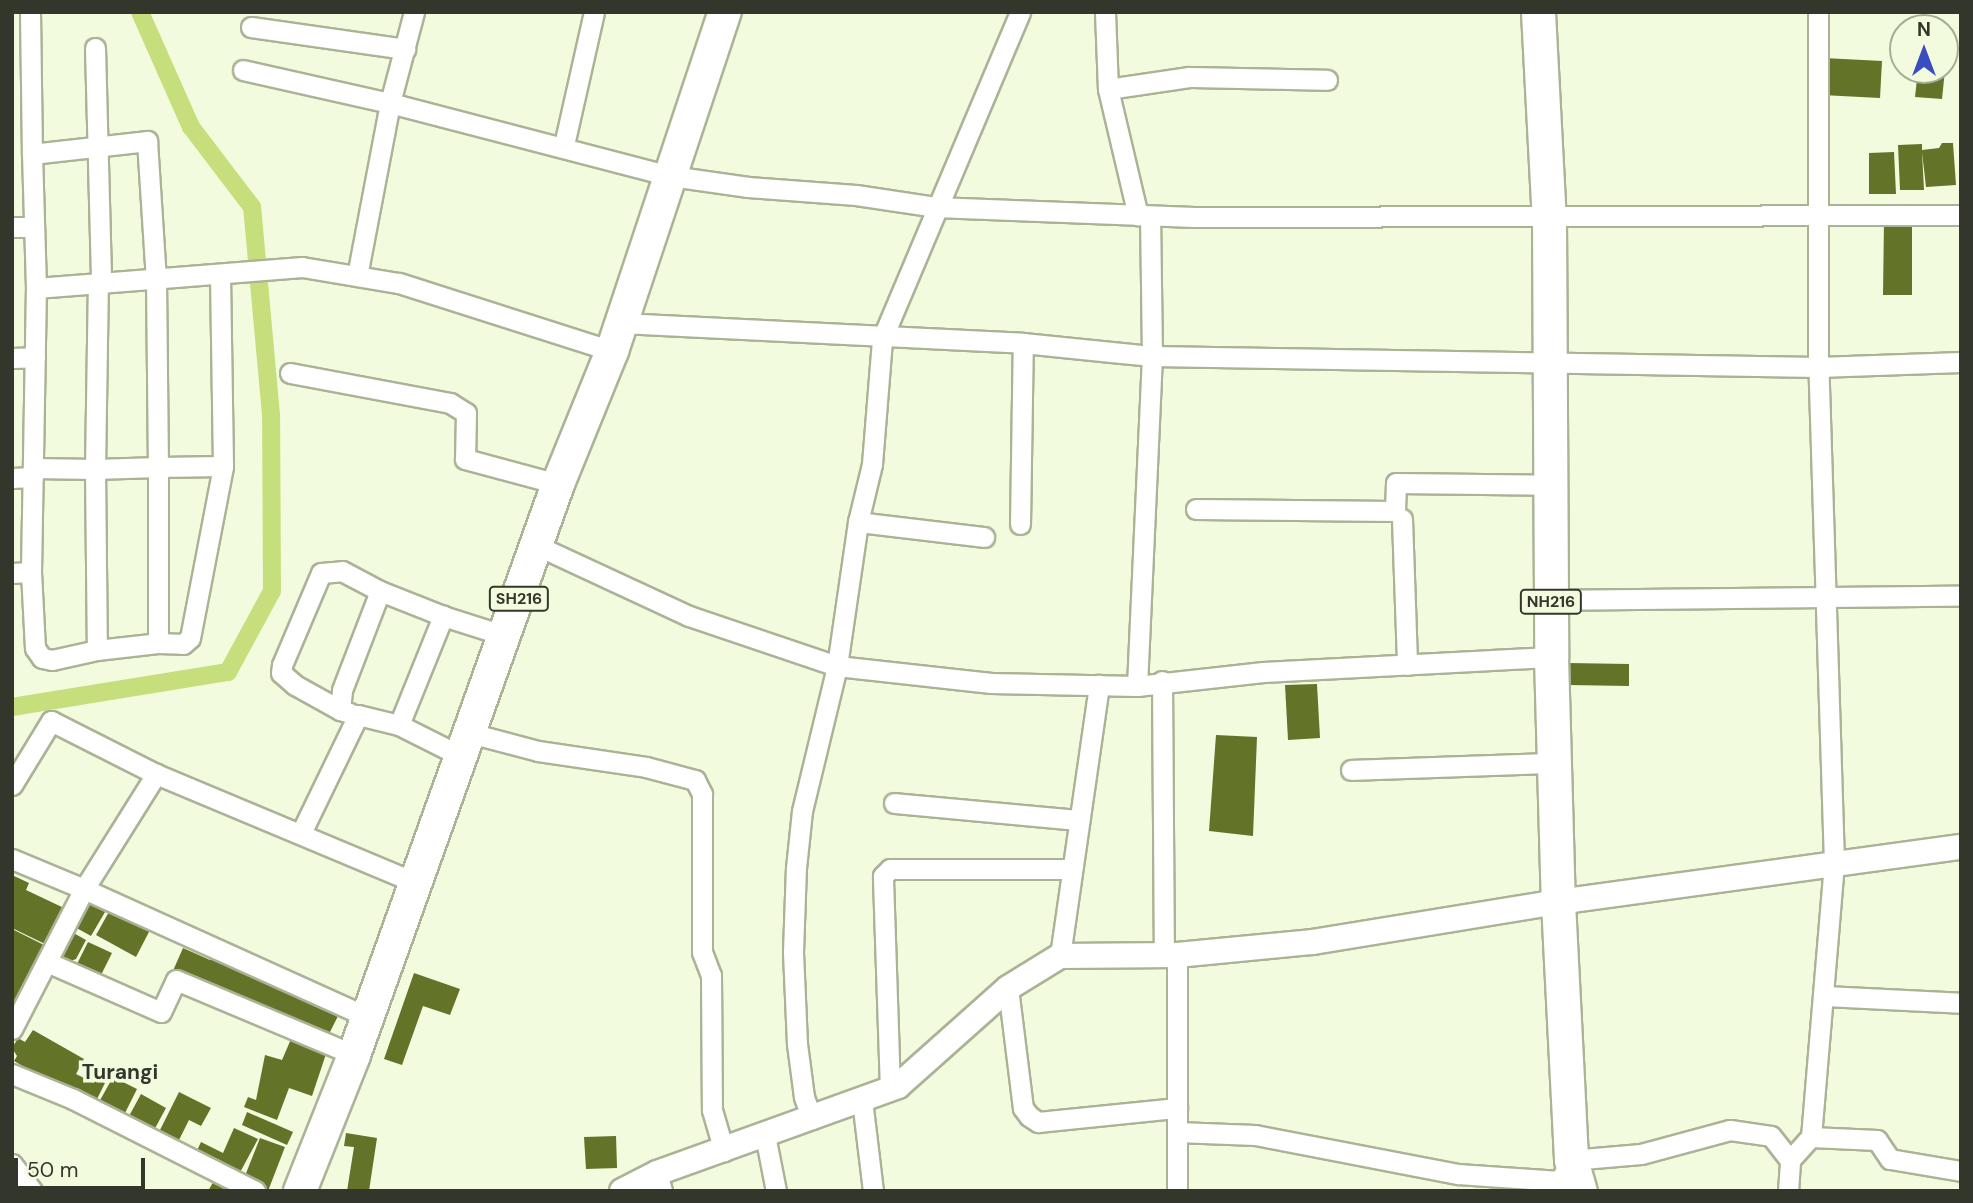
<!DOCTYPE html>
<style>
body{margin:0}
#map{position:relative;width:1973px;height:1203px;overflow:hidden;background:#f3fbde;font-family:"DM Sans",sans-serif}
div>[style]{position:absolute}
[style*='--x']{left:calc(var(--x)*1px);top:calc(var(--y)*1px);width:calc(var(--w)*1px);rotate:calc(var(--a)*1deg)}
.canal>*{height:18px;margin:-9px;padding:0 9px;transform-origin:9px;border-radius:9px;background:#c6df7c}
.building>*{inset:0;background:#637328}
.roads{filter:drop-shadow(2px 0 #abb397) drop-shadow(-2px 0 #abb397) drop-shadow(0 2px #abb397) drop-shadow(0 -2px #abb397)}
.minor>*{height:19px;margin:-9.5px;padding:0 9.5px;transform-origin:9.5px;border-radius:9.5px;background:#fff}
.tertiary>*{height:24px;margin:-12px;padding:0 12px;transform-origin:12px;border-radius:12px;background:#fff}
.primary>*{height:32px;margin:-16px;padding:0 16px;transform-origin:16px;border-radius:16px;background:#fff}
.trunk>*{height:33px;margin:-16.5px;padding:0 16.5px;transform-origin:16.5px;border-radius:16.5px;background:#fff}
span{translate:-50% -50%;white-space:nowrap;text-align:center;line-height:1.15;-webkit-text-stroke:7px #f3fbde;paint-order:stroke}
.shield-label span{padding:2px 5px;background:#f3fbde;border:2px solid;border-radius:5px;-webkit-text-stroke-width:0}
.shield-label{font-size:16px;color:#33372b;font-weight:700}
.quarter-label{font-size:21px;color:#33372b;font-weight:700}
.frame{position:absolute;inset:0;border:14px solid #33372b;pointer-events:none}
.north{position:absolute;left:1889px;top:14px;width:70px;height:70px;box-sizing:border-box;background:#f3fbde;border:2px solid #a6ad96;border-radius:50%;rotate:0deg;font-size:19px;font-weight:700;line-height:28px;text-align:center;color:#33372b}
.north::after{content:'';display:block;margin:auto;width:24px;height:32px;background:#394dc0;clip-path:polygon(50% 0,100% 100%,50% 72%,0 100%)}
.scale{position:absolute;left:14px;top:1158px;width:131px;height:32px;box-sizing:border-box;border:4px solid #33372b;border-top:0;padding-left:9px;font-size:21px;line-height:24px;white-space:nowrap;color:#33372b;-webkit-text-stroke:5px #f3fbde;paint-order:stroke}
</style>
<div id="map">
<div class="canal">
<div style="--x:12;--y:707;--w:219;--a:-9.2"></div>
<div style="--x:228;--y:672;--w:92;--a:-61.5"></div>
<div style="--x:272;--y:591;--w:176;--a:-90.3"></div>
<div style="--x:271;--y:415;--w:209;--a:-95.2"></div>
<div style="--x:252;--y:207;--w:101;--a:-127.3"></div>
<div style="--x:191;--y:127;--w:126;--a:-113.9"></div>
</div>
<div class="building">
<div style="clip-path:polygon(1948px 25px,1947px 43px,1945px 28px,1930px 28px)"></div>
<div style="clip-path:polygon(1824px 58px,1882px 61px,1880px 98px,1822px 95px)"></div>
<div style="clip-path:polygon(1918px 70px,1945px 70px,1942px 99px,1915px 97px)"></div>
<div style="clip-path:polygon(1942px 143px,1953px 143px,1956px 185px,1926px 187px,1922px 152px,1924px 190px,1900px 190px,1898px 145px,1922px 144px,1922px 150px,1939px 148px)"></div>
<div style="clip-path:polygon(1894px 152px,1896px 194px,1869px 194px,1869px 153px)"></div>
<div style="clip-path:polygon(1884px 220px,1912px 220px,1912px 295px,1883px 295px)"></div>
<div style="clip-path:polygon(1568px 663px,1629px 664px,1629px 686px,1568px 685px)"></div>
<div style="clip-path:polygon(1317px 684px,1320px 738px,1288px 740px,1285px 685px)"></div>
<div style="clip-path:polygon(1216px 735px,1257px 737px,1253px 836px,1209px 831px)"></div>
<div style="clip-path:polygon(12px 875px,29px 883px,26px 890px,64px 908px,45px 944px,12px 928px)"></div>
<div style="clip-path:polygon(87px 901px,105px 912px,91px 936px,73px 926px)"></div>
<div style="clip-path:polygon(110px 910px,150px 930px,136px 957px,96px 935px)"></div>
<div style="clip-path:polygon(12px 929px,44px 945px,17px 1004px,12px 1002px)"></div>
<div style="clip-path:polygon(70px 931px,86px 940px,76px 959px,68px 962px,59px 951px)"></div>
<div style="clip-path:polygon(88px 942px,112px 953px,99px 979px,75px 968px)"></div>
<div style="clip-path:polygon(183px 948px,210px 960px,213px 955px,339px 1014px,325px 1042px,172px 973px)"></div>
<div style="clip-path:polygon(414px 973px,460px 989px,450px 1015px,423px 1006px,402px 1065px,384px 1059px)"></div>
<div style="clip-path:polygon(33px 1030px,84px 1059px,76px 1074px,94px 1083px,96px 1079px,105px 1083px,97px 1099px,66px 1091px,14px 1061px,17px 1056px,12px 1048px,18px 1038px,25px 1042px)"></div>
<div style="clip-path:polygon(294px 1032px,329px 1045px,312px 1096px,289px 1088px,277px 1120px,244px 1107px,248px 1097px,256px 1100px,265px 1055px,282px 1060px)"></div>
<div style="clip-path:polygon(113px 1077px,137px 1089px,124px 1115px,99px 1102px)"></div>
<div style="clip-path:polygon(179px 1092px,211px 1108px,201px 1126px,189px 1120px,176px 1146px,157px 1136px)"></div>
<div style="clip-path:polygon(141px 1094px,166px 1108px,153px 1132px,128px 1118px)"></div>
<div style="clip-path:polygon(247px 1112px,293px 1132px,287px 1145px,242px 1125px)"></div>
<div style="clip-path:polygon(234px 1128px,258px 1139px,237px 1178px,194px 1157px,201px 1142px,223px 1153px)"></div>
<div style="clip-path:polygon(346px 1133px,377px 1138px,369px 1191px,347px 1191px,354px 1147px,344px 1146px)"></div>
<div style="clip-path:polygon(616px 1136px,617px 1168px,586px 1169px,584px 1137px)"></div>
<div style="clip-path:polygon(260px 1138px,285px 1147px,268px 1191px,243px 1181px)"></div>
<div style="clip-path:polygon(215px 1179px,239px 1191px,208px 1191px)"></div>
</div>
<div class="roads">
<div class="minor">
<div style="--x:30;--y:12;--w:142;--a:89.2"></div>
<div style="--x:414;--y:12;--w:94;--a:104.8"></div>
<div style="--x:390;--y:103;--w:290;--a:14.6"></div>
<div style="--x:671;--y:176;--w:78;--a:8.1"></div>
<div style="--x:748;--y:187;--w:108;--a:4.2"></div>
<div style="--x:856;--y:195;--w:80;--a:8.6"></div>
<div style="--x:935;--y:207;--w:259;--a:2.2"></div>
<div style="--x:1194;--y:217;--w:767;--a:-0.15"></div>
<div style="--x:1105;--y:12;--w:77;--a:87.8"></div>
<div style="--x:1108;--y:89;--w:130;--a:76.7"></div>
<div style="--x:251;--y:27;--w:156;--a:8.1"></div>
<div style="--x:95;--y:48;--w:235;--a:88.5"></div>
<div style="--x:243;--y:70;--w:151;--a:12.7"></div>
<div style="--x:390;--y:103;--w:176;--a:100.8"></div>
<div style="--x:1108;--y:89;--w:82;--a:-8.4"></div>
<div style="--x:1189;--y:77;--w:138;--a:1.2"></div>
<div style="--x:564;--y:145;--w:136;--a:-77.3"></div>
<div style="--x:12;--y:227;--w:22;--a:0"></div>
<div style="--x:36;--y:288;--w:134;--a:-91.7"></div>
<div style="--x:32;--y:154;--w:116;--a:-6.4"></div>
<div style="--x:147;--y:141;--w:138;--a:86.3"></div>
<div style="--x:156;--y:279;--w:188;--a:89.4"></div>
<div style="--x:158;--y:467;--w:63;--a:178.2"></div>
<div style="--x:95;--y:469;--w:181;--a:89.4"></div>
<div style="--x:97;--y:650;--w:61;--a:-6.5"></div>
<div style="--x:158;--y:643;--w:176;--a:-90"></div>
<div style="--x:158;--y:467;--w:65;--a:-0.9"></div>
<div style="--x:223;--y:466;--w:192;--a:-90.9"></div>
<div style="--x:621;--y:323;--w:402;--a:2.8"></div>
<div style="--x:1023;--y:343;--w:130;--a:5.8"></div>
<div style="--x:1152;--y:356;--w:666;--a:0.95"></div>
<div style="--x:1818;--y:367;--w:143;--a:-2"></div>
<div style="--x:12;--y:358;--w:23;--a:-2"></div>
<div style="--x:290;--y:373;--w:163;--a:10.6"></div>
<div style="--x:450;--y:403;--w:19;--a:32"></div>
<div style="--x:466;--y:413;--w:46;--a:91.2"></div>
<div style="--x:465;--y:459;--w:96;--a:15"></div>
<div style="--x:33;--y:468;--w:62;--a:0.9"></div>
<div style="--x:95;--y:469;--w:185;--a:-89.1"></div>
<div style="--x:12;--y:478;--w:21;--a:-3"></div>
<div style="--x:1196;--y:509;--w:199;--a:0.6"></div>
<div style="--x:1395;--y:511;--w:28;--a:-88"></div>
<div style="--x:1396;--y:483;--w:153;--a:0.7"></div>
<div style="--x:1402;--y:519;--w:146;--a:88"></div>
<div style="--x:858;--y:522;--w:127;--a:6.8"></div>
<div style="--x:1020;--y:524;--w:181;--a:-89.1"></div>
<div style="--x:538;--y:546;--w:166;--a:24.9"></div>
<div style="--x:689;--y:616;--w:156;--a:18.7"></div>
<div style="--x:837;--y:666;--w:155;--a:6.3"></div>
<div style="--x:991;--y:683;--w:146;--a:1.2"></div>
<div style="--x:1137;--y:686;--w:127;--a:-6.3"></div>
<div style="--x:1263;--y:672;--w:288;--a:-3"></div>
<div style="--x:31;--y:572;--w:76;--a:87"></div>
<div style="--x:35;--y:648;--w:12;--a:55"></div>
<div style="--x:42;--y:658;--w:10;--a:11"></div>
<div style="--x:52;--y:660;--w:46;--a:-12.5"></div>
<div style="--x:12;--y:573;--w:19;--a:-3"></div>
<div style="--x:31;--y:572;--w:284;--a:-89"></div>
<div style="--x:36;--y:288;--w:267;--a:-4.5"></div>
<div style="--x:302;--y:267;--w:98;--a:9.4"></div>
<div style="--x:399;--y:283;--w:224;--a:17.7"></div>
<div style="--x:1551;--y:600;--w:410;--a:-0.6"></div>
<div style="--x:158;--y:643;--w:25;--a:2"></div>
<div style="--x:183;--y:644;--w:9;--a:-41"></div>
<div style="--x:190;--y:638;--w:175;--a:-79.1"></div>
<div style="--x:1162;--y:681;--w:274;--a:89.6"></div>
<div style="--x:1137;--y:686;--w:330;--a:-87.4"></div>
<div style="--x:1152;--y:356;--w:140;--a:-90.8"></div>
<div style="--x:340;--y:710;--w:51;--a:-150.9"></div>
<div style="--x:295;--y:685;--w:18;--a:-139"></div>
<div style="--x:281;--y:673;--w:8;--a:-83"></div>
<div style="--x:282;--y:665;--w:100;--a:-67"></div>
<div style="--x:321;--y:573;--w:21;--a:-5"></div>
<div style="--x:342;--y:571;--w:43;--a:27.8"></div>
<div style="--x:350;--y:713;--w:10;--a:-163"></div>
<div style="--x:340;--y:710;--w:20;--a:-84"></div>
<div style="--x:342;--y:690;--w:106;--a:-69"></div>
<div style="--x:380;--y:591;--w:68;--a:21.6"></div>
<div style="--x:399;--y:725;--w:118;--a:-68"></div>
<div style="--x:443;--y:616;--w:66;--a:17.6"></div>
<div style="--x:470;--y:733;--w:70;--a:14.8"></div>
<div style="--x:538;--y:751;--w:109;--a:8.4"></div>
<div style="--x:646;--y:767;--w:51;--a:14.9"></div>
<div style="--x:695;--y:780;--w:16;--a:63"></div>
<div style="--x:702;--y:794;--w:158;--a:90"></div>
<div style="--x:702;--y:952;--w:25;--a:69"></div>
<div style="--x:711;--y:975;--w:135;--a:89.6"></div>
<div style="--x:712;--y:1110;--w:43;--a:73.7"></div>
<div style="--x:1351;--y:770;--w:203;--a:-2"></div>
<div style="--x:12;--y:785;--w:75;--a:-58.6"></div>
<div style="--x:51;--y:721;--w:118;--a:26.8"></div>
<div style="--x:894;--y:803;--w:186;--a:5.3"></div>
<div style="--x:301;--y:833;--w:131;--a:-64.2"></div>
<div style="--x:358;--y:715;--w:42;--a:13.7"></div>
<div style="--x:399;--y:725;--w:69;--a:26.6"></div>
<div style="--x:12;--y:859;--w:78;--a:22.6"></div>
<div style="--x:84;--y:889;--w:136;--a:-57.9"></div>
<div style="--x:156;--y:774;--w:283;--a:22.7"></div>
<div style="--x:1177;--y:955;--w:236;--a:90"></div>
<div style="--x:1060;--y:956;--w:274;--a:-81.8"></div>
<div style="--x:47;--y:962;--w:124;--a:23.7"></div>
<div style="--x:161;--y:1012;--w:35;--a:-65"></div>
<div style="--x:176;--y:980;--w:193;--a:22.8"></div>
<div style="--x:1008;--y:988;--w:121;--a:82.9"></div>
<div style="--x:1023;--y:1108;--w:10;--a:53"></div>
<div style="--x:1029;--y:1116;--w:11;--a:34"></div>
<div style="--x:1038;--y:1122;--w:140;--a:-5.8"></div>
<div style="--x:1825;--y:996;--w:136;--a:2.9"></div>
<div style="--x:12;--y:1029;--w:157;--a:-62.8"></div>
<div style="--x:84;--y:889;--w:312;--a:24.3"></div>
<div style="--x:12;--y:1074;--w:66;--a:22.3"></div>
<div style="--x:73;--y:1099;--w:204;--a:26.8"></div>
<div style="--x:890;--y:1090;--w:214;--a:-91.9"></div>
<div style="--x:883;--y:876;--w:10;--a:-45"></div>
<div style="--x:890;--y:869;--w:182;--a:0"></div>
<div style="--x:862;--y:1100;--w:92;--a:83.1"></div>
<div style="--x:812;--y:1119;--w:23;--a:-110"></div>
<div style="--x:804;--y:1097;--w:53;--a:-97.5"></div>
<div style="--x:797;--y:1044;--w:92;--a:-92.5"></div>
<div style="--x:793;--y:952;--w:84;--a:-88"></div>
<div style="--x:796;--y:868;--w:57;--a:-84"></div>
<div style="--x:802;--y:811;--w:149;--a:-76.4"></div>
<div style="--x:837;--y:666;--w:146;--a:-81.7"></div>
<div style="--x:858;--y:522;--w:60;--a:-76.4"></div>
<div style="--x:872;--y:464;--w:125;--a:-85.4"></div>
<div style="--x:882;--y:339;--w:355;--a:-67.1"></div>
<div style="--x:1177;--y:1132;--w:78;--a:2.2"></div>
<div style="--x:1255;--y:1135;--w:207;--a:10.9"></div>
<div style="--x:1458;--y:1174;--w:102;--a:3.9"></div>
<div style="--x:765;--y:1135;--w:57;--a:78.9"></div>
<div style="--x:1811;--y:1137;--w:66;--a:2.6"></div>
<div style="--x:1877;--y:1140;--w:23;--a:56"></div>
<div style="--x:1890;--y:1159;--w:72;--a:9.6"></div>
<div style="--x:12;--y:1164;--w:34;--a:53"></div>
<div style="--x:657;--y:1173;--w:19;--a:74"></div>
<div style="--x:1554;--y:1191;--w:35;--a:-61"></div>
<div style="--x:1571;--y:1160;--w:70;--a:-4.9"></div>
<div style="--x:1641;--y:1154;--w:92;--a:-15.1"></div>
<div style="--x:1730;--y:1130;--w:41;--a:8.3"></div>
<div style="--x:1771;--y:1136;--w:31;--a:52"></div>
<div style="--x:1790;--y:1160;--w:31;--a:-48"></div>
<div style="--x:1811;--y:1137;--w:275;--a:-85.2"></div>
<div style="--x:1834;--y:863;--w:496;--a:-91.8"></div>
<div style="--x:1818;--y:367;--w:355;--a:-90"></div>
<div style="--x:1788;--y:1191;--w:31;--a:-86"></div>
</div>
<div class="tertiary">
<div style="--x:622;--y:1191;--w:39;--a:-27"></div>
<div style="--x:657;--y:1173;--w:256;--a:-19.8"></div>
<div style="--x:898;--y:1086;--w:147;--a:-41.7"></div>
<div style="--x:1008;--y:988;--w:61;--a:-31.6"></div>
<div style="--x:1060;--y:956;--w:117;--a:-0.5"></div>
<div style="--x:1177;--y:955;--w:137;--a:-5.5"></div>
<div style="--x:1313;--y:942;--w:248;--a:-9.3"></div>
<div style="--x:1558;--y:902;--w:407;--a:-7.8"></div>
</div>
<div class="primary">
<div style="--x:300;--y:1191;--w:146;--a:-68.3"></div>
<div style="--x:354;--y:1055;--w:606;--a:-70.34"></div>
<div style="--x:558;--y:484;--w:144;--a:-67.9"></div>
<div style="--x:612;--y:351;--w:357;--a:-71.6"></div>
</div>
<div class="trunk">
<div style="--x:1538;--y:12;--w:208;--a:87"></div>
<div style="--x:1549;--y:220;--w:437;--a:89.7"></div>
<div style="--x:1551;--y:657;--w:245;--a:88.4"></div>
<div style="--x:1558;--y:902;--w:258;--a:87.1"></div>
<div style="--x:1571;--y:1160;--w:32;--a:74"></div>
</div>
</div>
<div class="shield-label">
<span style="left:519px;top:599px">SH216</span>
<span style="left:1551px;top:602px">NH216</span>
</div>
<div class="quarter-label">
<span style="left:120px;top:1072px">Turangi</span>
</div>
<div class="frame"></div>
<div class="north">N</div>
<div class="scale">50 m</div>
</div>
